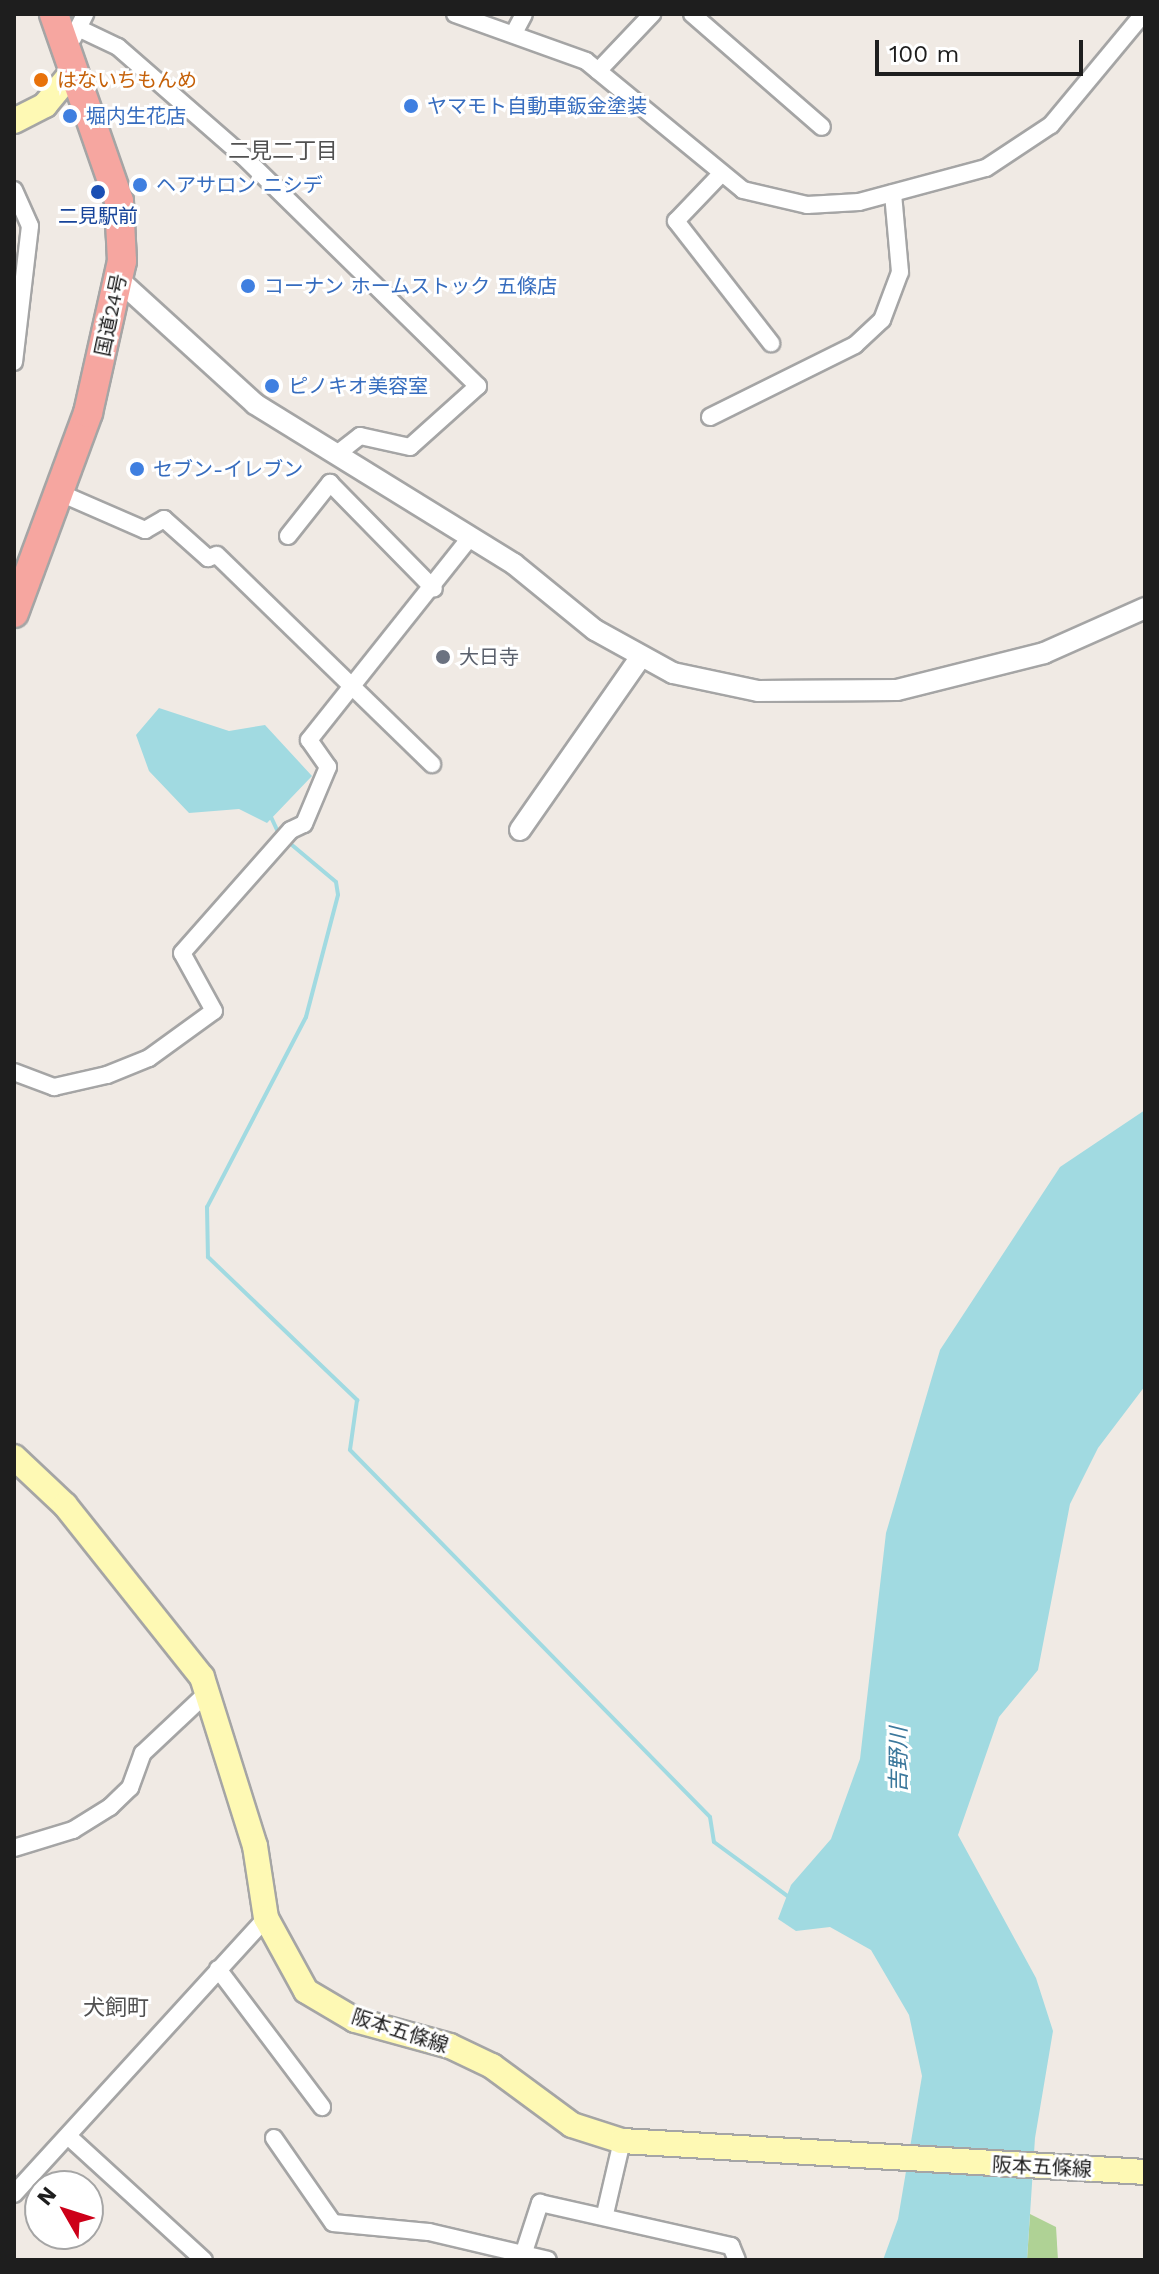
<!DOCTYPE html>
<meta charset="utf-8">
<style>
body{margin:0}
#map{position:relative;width:1159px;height:2274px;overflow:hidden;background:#f0eae4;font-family:"Work Sans","Noto Sans JP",sans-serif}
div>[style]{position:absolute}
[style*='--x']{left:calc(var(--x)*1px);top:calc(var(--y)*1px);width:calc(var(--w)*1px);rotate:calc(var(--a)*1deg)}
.forest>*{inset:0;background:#afd295}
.water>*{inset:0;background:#a1dae1}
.stream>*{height:4px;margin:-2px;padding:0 2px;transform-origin:2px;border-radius:2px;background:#a1dae1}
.roads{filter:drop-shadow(2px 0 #a5a5a5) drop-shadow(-2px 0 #a5a5a5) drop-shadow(0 2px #a5a5a5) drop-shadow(0 -2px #a5a5a5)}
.minor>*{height:16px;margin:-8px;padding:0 8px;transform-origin:8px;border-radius:8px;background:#fff}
.tertiary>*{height:20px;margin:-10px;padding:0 10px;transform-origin:10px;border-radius:10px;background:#fff}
.secondary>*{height:24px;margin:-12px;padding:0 12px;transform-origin:12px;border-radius:12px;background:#fef9b4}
.trunk>*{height:28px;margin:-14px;padding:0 14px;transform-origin:14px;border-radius:14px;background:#f6a6a0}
.dots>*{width:22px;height:22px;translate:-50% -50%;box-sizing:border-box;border:4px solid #fff;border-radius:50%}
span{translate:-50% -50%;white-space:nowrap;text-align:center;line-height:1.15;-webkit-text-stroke:6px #fff;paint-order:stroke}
.food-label{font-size:20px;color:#c56008}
.left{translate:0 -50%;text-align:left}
.shop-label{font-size:20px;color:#366cbe}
.transit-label{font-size:20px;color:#164399}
.street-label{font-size:20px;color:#1e1e1e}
.worship-label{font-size:20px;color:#5b616d}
.neighbourhood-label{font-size:22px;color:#515151}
.water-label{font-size:22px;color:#3c789c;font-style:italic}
.frame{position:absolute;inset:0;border:16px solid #1e1e1e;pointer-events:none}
.north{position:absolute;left:24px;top:2170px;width:80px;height:80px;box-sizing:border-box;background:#fff;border:2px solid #a5a5a5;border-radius:50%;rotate:309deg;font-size:22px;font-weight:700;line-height:32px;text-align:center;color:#1e1e1e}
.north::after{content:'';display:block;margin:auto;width:28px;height:36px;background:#cd0019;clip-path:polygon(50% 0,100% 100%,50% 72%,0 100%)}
.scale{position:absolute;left:875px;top:40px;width:208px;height:36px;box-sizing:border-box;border:4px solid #1e1e1e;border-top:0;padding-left:10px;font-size:24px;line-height:28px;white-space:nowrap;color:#1e1e1e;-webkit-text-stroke:6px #fff;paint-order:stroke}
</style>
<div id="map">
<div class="forest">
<div style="clip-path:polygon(1030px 2214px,1056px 2227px,1058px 2260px,1027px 2260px)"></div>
</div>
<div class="water">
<div style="clip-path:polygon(159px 708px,229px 731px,265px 725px,312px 776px,267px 823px,239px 809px,189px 813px,149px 771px,136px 735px)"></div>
<div style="clip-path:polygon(1145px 1110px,1145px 1386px,1098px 1448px,1070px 1504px,1038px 1670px,999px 1717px,958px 1835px,1036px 1978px,1053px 2031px,1035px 2138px,1027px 2260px,883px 2260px,898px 2219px,922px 2076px,909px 2015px,871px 1950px,830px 1927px,796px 1931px,778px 1919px,791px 1885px,831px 1839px,860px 1759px,886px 1533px,940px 1350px,1060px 1167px)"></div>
</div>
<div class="stream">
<div style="--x:271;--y:817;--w:19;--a:65"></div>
<div style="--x:286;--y:840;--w:65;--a:40"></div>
<div style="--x:336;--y:882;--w:13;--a:81"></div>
<div style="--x:338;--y:895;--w:126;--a:104.7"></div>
<div style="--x:306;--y:1017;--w:214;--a:117.5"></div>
<div style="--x:207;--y:1207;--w:50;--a:88.9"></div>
<div style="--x:208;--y:1257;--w:207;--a:43.8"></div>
<div style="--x:357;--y:1400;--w:50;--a:98"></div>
<div style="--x:350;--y:1450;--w:514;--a:45.55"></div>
<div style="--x:710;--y:1817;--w:25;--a:81"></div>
<div style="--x:714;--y:1842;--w:93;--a:36.3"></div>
</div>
<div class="roads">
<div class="minor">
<div style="--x:455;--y:14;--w:139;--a:19.7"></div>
<div style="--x:586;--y:61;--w:203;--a:39.4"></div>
<div style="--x:743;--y:190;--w:66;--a:13.2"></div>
<div style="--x:807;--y:205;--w:52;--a:-3.3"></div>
<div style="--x:859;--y:202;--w:131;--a:-15"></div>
<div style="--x:986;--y:168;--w:78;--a:-33.5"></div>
<div style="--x:1051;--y:125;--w:144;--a:-50.3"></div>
<div style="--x:692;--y:14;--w:172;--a:41"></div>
<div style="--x:78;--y:28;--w:44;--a:25.4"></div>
<div style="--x:118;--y:47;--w:166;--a:41.1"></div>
<div style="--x:243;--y:156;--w:329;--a:44.4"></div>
<div style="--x:478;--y:386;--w:91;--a:138.1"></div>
<div style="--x:410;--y:447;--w:51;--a:-167.6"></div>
<div style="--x:360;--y:436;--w:31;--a:142"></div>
<div style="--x:514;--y:33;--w:21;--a:-62"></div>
<div style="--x:73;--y:38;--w:27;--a:-63"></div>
<div style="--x:598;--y:71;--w:79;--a:-46.5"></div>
<div style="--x:721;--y:174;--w:65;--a:133.8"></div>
<div style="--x:676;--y:221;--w:155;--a:52.1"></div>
<div style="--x:14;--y:190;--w:39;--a:66"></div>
<div style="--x:30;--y:226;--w:137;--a:96.7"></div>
<div style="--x:710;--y:417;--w:162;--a:-26.4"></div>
<div style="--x:855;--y:345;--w:37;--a:-43"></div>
<div style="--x:882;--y:320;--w:51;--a:-69.4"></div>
<div style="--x:900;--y:272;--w:79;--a:-95.1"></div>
<div style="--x:60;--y:493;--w:93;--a:23.5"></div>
<div style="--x:145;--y:530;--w:22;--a:-30"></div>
<div style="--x:164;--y:519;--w:59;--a:41.6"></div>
<div style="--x:208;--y:558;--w:9;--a:-18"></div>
<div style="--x:217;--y:555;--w:300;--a:44.2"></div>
<div style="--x:288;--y:536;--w:68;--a:-51.6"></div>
<div style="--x:330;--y:483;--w:148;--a:45.5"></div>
<div style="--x:14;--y:1072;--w:43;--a:20.6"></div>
<div style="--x:54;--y:1087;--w:54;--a:-12.8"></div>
<div style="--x:107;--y:1075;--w:45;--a:-22"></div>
<div style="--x:149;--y:1058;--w:80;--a:-35.9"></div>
<div style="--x:214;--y:1011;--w:66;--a:-118.9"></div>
<div style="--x:182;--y:953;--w:164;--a:-48.5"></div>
<div style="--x:291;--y:830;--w:14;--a:-25"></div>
<div style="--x:304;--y:824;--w:62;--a:-67.2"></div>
<div style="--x:328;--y:767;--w:33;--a:-125"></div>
<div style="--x:309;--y:740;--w:257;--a:-51.5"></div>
<div style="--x:14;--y:1848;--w:62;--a:-17"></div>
<div style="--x:73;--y:1830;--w:44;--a:-31.9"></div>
<div style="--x:110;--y:1807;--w:28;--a:-44"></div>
<div style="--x:130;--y:1788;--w:37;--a:-70"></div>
<div style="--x:143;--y:1753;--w:88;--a:-43.2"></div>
<div style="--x:218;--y:1969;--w:173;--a:53"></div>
<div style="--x:68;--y:2136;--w:184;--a:42.4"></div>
<div style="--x:274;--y:2138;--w:103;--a:55.2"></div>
<div style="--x:333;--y:2223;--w:96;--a:5.4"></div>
<div style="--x:429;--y:2232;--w:122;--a:13.2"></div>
<div style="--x:14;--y:2194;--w:374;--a:-47.6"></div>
<div style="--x:605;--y:2214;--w:75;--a:-76.9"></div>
<div style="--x:524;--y:2252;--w:52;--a:-71.9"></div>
<div style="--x:540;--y:2203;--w:196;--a:12.7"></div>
<div style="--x:731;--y:2246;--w:15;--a:67"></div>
</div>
<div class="tertiary">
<div style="--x:120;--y:281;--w:183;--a:42.3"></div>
<div style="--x:255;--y:404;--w:304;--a:31.7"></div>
<div style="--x:514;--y:564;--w:104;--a:39.2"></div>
<div style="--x:595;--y:630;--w:89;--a:28.9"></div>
<div style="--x:673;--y:673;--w:87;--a:12"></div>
<div style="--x:758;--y:691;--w:139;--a:-0.4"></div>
<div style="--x:897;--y:690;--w:152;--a:-14.1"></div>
<div style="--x:1044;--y:653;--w:111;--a:-24"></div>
<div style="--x:520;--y:830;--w:210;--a:-55.1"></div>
</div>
<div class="secondary">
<div style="--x:14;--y:121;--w:35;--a:-27"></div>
<div style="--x:45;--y:105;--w:45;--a:-50.4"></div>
<div style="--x:14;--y:1457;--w:70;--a:43.3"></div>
<div style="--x:65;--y:1505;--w:220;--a:51.5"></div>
<div style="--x:202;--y:1677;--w:177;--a:72.6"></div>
<div style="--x:255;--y:1846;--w:73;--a:81.3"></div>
<div style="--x:266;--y:1918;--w:83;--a:61.3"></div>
<div style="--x:306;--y:1991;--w:57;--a:30.6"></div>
<div style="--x:355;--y:2020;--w:98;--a:15.3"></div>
<div style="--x:450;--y:2046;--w:47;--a:25.5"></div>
<div style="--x:492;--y:2066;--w:99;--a:36.4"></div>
<div style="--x:572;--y:2125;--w:52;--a:17.7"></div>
<div style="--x:622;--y:2141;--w:524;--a:3.39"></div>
</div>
<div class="trunk">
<div style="--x:14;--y:613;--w:213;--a:-69.7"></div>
<div style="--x:88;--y:413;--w:156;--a:-77.4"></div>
<div style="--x:122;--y:261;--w:60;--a:-92.9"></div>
<div style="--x:119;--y:201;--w:198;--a:-109.2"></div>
</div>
</div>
<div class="dots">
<div style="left:41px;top:80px;background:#e8710a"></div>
<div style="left:411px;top:106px;background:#3f7fe0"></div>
<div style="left:70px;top:116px;background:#3f7fe0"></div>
<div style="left:140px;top:185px;background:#3f7fe0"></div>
<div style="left:98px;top:192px;background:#1a4fb4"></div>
<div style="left:248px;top:286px;background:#3f7fe0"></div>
<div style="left:272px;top:386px;background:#3f7fe0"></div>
<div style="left:137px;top:469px;background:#3f7fe0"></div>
<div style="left:443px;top:657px;background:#6b7280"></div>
</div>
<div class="food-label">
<span class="left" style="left:57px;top:80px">はないちもんめ</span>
</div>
<div class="shop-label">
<span class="left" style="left:427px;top:106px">ヤマモト自動車鈑金塗装</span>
<span class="left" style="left:86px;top:116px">堀内生花店</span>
<span class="left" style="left:156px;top:185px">ヘアサロン ニシデ</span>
<span class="left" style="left:264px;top:286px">コーナン ホームストック 五條店</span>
<span class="left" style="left:288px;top:386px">ピノキオ美容室</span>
<span class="left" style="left:153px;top:469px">セブン-イレブン</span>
</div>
<div class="transit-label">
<span style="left:98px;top:216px">二見駅前</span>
</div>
<div class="street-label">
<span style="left:111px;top:315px;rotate:-78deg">国道24号</span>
<span style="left:400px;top:2031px;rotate:18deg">阪本五條線</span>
<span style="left:1042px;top:2167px;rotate:3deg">阪本五條線</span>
</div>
<div class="worship-label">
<span class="left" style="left:459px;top:657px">大日寺</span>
</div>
<div class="neighbourhood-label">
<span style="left:283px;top:151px">二見二丁目</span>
<span style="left:116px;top:2008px">犬飼町</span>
</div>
<div class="water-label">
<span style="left:899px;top:1760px;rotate:-90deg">吉野川</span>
</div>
<div class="frame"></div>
<div class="north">N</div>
<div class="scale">100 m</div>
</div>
